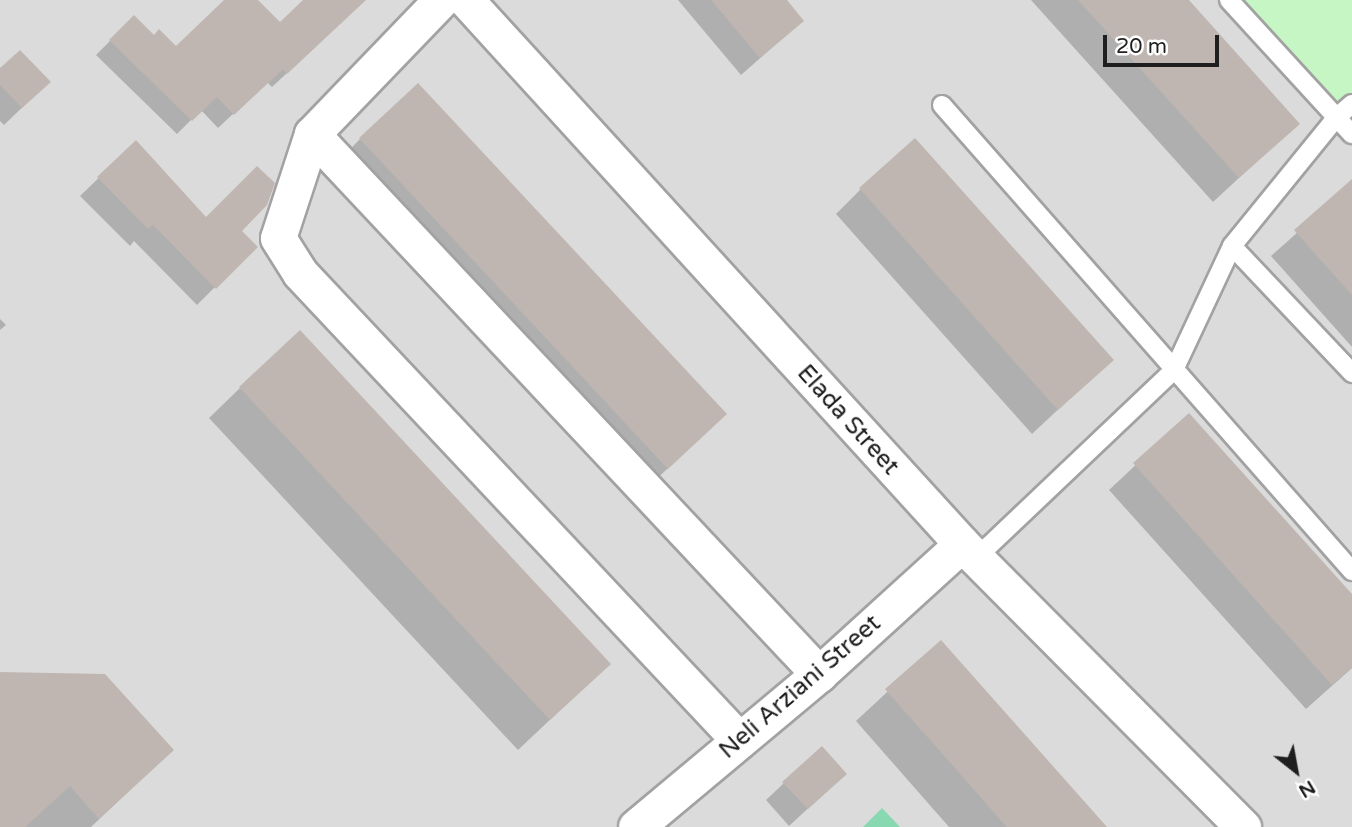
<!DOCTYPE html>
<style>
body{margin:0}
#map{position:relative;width:1352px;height:827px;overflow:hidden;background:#eeeae5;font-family:"Varela Round",sans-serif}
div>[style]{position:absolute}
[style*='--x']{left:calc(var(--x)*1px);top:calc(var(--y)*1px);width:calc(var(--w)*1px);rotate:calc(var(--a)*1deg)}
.residential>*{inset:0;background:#dcdbdb}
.park>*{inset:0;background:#c5f6c4}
.pitch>*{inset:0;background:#88d8b2}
.shadow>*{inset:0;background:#0003}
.building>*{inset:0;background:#bfb6b1}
.roads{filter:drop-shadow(2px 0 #a2a2a2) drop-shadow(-2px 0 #a2a2a2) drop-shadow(0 2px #a2a2a2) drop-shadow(0 -2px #a2a2a2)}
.service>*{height:18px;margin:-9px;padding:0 9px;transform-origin:9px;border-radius:9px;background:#fff}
.minor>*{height:35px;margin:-17.5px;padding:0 17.5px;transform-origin:17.5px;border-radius:17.5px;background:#fff}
span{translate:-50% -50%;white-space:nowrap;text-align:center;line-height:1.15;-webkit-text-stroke:5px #fff;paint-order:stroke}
.street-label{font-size:24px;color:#1e1e1e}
.north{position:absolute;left:1261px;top:736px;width:70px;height:70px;-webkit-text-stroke:5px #fff;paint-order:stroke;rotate:149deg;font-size:19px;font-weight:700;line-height:28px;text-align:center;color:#1e1e1e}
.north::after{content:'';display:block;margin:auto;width:24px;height:32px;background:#1e1e1e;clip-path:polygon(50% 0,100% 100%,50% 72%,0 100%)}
.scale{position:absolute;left:1103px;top:35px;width:116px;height:32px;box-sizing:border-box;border:4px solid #1e1e1e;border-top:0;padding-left:9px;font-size:21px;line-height:24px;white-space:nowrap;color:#1e1e1e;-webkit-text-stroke:5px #fff;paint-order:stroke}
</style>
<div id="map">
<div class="residential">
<div style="clip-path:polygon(0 0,1352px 0,1352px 827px,0 827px)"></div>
</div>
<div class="park">
<div style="clip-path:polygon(1229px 0,1352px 0,1352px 134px)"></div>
</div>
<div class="pitch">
<div style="clip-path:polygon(882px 808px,900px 827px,863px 827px)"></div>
</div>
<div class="shadow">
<div style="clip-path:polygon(227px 0,255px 0,280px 25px,305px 0,355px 0,345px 19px,272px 87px,267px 82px,218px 128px,201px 110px,177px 134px,96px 55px,134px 17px,154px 37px,176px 48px)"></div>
<div style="clip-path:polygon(678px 0,785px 0,802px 21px,741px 75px)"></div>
<div style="clip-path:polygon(1031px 0,1186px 0,1298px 123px,1213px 202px)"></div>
<div style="clip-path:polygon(0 71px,31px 99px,4px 125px,0 121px)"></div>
<div style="clip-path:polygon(360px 139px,694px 444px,636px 498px,330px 170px)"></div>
<div style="clip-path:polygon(136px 142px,206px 219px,239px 231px,255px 247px,197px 305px,134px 241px,130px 246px,80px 196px)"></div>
<div style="clip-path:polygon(1352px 184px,1352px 347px,1271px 256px)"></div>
<div style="clip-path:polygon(861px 189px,1112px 359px,1032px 434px,836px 214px)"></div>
<div style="clip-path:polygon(0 319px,6px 325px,0 330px)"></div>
<div style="clip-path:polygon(240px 388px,609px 664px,518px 750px,209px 418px)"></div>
<div style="clip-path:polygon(1189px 415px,1352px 597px,1352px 668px,1306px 709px,1109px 490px)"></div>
<div style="clip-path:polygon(941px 642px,1105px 827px,949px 827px,856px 721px)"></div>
<div style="clip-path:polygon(0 677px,172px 750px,91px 827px,0 827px)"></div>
<div style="clip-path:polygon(784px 783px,827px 791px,789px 826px,766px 800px)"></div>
</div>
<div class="building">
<div style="clip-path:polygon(224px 0,258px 0,280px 22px,303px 0,366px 0,287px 74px,283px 69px,234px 115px,217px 97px,192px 121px,109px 40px,134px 15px,154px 35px,159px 29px,176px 46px)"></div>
<div style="clip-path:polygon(711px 0,787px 0,804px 21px,760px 58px)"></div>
<div style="clip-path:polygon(1078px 0,1189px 0,1300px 124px,1239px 178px)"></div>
<div style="clip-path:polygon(20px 50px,51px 82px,22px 108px,0 85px,0 68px)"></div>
<div style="clip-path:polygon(418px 83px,727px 414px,668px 469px,359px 138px)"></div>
<div style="clip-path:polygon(915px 138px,1114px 360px,1058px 410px,859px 188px)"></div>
<div style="clip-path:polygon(136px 140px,206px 217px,257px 166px,275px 183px,267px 205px,242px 231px,258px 247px,216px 289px,153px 225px,148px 229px,97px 177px)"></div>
<div style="clip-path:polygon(1352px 179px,1352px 295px,1294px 230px)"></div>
<div style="clip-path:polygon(300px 330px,611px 664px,550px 720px,239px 387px)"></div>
<div style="clip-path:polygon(1189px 413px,1352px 594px,1352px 667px,1332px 685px,1133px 463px)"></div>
<div style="clip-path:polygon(941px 640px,1107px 827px,1007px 827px,885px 689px)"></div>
<div style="clip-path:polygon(0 672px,105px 674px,174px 750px,99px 819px,70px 786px,25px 827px,0 827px)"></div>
<div style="clip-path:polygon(822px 746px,847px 774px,808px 809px,782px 782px)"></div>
</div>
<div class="roads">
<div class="service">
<div style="--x:1229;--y:0;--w:182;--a:47.5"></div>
<div style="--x:942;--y:105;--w:621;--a:48.66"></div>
<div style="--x:1232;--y:246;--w:175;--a:46.6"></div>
<div style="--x:976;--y:558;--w:273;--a:-43.5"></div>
<div style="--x:1174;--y:370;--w:137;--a:-64.9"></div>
<div style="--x:1232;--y:246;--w:166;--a:-50.9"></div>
<div style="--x:1337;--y:117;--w:20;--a:-41"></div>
</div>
<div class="minor">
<div style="--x:441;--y:0;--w:186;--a:133.9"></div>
<div style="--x:312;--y:134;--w:109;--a:108.1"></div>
<div style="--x:278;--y:238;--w:41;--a:57.8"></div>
<div style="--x:300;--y:273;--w:641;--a:46.77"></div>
<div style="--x:466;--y:0;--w:736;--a:47.64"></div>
<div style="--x:962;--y:544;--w:399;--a:45.2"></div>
<div style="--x:312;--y:134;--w:741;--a:46.81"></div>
<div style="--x:636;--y:827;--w:239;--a:-39.9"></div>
<div style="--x:819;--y:674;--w:193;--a:-42.3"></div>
</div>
</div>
<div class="street-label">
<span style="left:848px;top:420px;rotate:48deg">Elada Street</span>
<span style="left:800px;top:687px;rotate:-41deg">Neli Arziani Street</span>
</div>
<div class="north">N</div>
<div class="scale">20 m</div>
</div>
